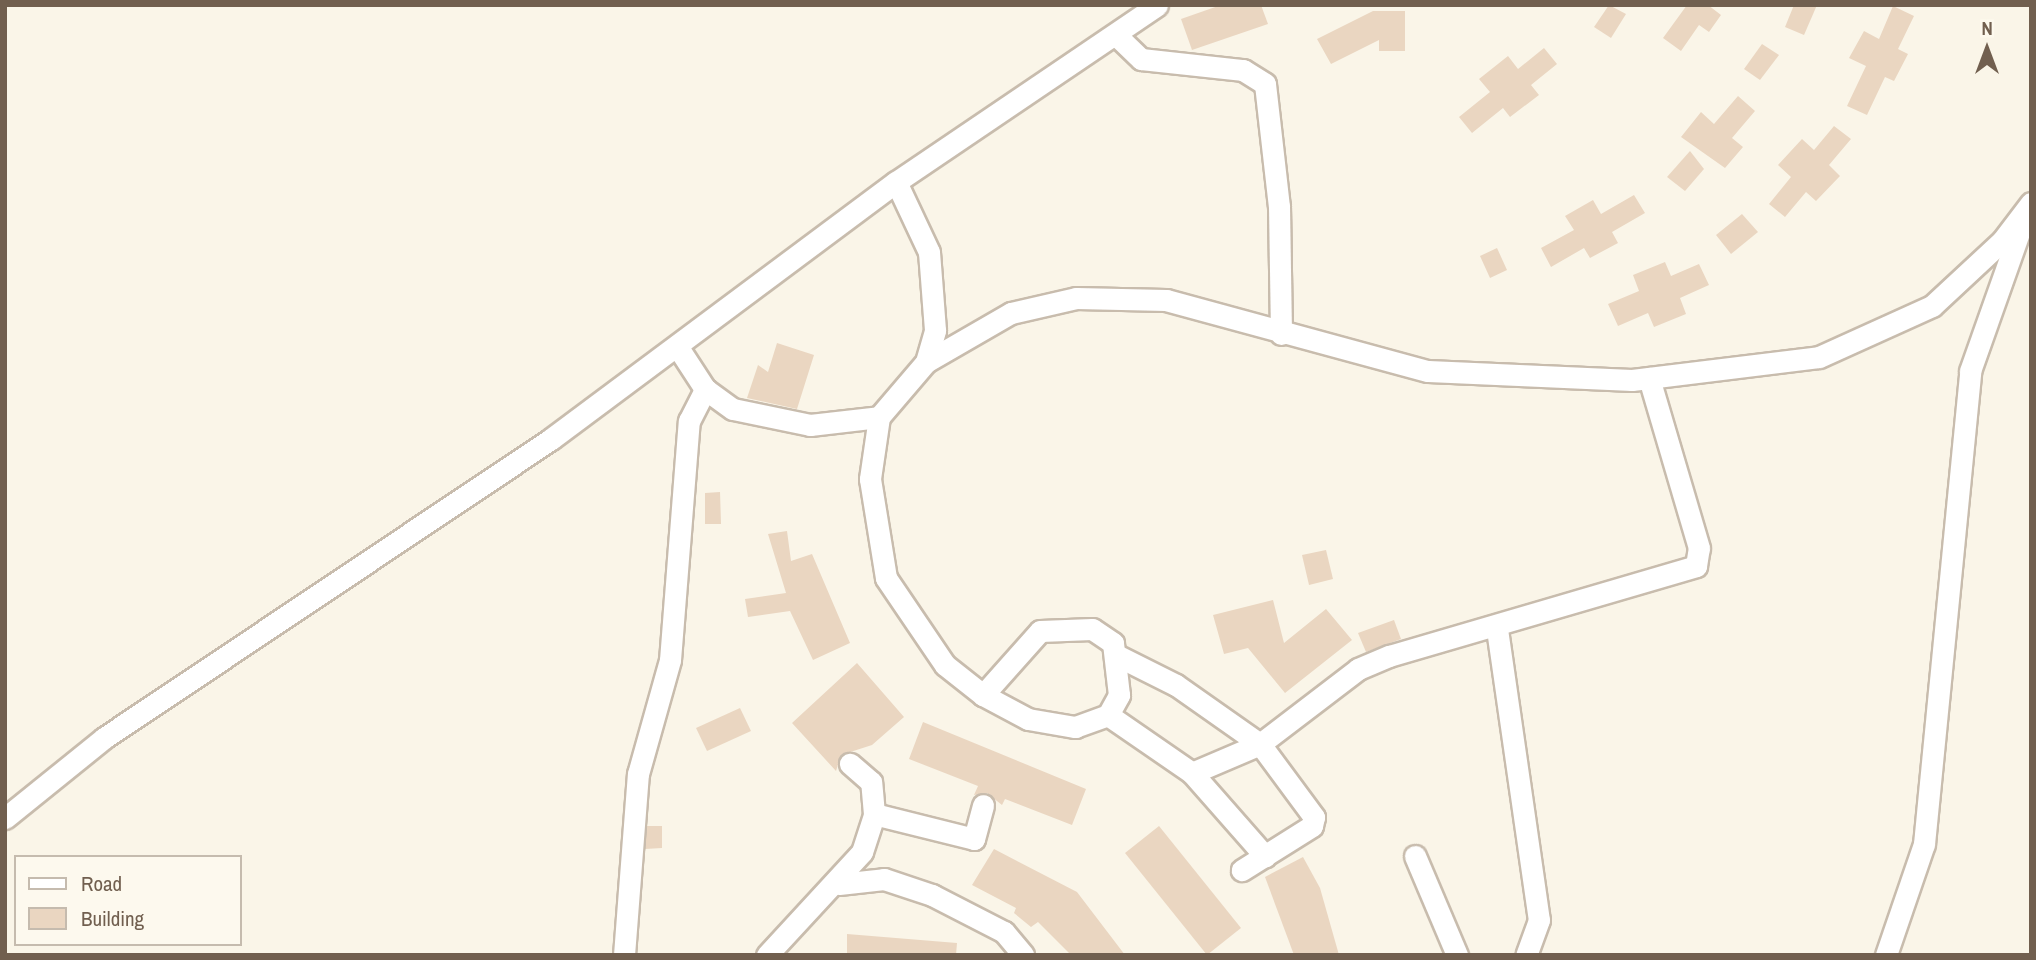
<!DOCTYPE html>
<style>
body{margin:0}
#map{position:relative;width:2036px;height:960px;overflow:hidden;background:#faf5e8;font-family:"Archivo Narrow",sans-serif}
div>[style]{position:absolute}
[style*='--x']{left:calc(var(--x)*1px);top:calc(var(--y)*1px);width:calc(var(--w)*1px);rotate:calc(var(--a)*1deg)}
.building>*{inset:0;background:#ead6c1}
.roads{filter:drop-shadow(2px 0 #c8bcad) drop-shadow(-2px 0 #c8bcad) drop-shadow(0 2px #c8bcad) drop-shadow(0 -2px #c8bcad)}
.minor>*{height:21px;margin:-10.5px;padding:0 10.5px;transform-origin:10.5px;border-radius:10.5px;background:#fff}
span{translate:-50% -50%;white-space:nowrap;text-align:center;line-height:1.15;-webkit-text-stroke:5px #fdf9ee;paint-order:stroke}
.frame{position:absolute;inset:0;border:7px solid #715f4f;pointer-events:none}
.legend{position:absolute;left:14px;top:855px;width:228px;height:91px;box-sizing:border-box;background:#fdf9ee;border:2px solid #c5bbae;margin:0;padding:9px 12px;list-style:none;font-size:21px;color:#715f4f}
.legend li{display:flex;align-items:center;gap:14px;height:35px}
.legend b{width:35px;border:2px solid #c5bbae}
.north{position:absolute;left:1952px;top:14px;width:70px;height:70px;-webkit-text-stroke:5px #fdf9ee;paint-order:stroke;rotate:0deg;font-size:19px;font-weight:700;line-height:28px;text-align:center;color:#715f4f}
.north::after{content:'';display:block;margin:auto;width:24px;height:32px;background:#715f4f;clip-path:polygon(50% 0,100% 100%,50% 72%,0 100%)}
</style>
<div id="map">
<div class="building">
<div style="clip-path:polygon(1221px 5px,1261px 5px,1268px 24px,1192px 50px,1181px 19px)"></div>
<div style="clip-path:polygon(1609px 5px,1626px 14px,1611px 38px,1594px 27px)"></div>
<div style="clip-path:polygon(1687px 5px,1708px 5px,1721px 15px,1709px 32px,1699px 25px,1681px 51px,1663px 38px)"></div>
<div style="clip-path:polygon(1794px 5px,1817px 5px,1804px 35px,1785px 27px)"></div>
<div style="clip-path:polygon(1893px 6px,1914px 16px,1898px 49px,1908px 54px,1894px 81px,1885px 77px,1867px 115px,1847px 106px,1866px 66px,1849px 58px,1864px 31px,1879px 39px)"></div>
<div style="clip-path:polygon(1373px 11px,1405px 11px,1405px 51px,1379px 51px,1379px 40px,1331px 64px,1317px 39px)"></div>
<div style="clip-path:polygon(1762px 44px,1779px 55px,1760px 80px,1744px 69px)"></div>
<div style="clip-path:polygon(1544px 48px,1557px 64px,1531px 85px,1539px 95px,1510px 117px,1503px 108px,1472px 133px,1459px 117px,1490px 92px,1479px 79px,1508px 56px,1518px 69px)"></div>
<div style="clip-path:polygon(1738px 96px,1755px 111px,1732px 138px,1743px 147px,1725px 168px,1681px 137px,1701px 112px,1714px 124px)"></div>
<div style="clip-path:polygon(1834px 126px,1851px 139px,1829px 165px,1840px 176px,1816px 201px,1806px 192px,1785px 217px,1769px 204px,1791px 177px,1778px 165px,1802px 139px,1814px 150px)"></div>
<div style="clip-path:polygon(1690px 151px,1704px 169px,1685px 191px,1667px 177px)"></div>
<div style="clip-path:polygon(1634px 195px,1645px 213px,1612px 232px,1618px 243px,1590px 258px,1584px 248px,1551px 267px,1541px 248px,1574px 230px,1565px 216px,1593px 200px,1601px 214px)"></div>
<div style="clip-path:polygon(1742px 214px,1758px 232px,1731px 254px,1716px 235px)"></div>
<div style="clip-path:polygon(1497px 248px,1507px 270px,1490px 278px,1480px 256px)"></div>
<div style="clip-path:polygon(1665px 262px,1671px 276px,1699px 264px,1709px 285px,1680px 298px,1686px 314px,1654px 327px,1648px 313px,1618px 326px,1608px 304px,1639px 291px,1633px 275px)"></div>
<div style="clip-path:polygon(777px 343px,814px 355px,797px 409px,747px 398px,758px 365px,768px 372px)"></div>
<div style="clip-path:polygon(720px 492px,721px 524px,705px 524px,705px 493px)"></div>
<div style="clip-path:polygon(787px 531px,791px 561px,812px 554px,850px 643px,813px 660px,790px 611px,748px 617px,745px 599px,786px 593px,768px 534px)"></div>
<div style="clip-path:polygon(1326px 550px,1333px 579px,1309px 585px,1302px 555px)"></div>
<div style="clip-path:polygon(1273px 600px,1284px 643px,1326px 609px,1352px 640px,1285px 693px,1248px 648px,1224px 654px,1213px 615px)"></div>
<div style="clip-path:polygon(1394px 620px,1401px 639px,1366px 652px,1358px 633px)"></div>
<div style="clip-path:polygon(857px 663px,904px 717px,872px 745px,841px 755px,836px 771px,792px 723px)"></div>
<div style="clip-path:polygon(740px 708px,751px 731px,707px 751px,696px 728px)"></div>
<div style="clip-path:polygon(923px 722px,1086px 789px,1072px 825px,1005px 799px,1002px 805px,987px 793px,974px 795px,978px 786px,909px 759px)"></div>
<div style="clip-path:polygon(647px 826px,662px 826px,662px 848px,645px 849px)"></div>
<div style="clip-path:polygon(1159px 826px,1241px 928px,1207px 955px,1125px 853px)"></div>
<div style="clip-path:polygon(994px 849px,1077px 892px,1125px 955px,1071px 955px,1038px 922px,1031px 927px,1014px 913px,1016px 908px,972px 885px)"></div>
<div style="clip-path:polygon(1303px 857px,1320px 888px,1339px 955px,1294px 955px,1265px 877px)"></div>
<div style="clip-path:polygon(847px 934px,957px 943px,956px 955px,847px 955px)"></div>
</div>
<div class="roads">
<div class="minor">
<div style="--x:1116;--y:35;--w:35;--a:44"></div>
<div style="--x:1141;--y:59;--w:103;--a:6.2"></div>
<div style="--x:1243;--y:70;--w:26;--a:32"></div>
<div style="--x:1265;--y:84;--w:123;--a:83.5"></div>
<div style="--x:1279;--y:206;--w:128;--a:89.1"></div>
<div style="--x:677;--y:346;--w:51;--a:56.9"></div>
<div style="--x:705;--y:389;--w:34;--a:36"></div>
<div style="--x:733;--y:409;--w:79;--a:11.7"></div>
<div style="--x:810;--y:425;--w:69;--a:-6.6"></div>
<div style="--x:879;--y:417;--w:72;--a:-49.5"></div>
<div style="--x:926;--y:362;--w:33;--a:-74"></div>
<div style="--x:935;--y:330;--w:78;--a:-94.4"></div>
<div style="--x:929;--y:252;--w:77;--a:-115.2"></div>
<div style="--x:926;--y:362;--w:98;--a:-30"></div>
<div style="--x:1011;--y:313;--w:67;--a:-13"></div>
<div style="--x:1076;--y:298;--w:90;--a:1.3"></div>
<div style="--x:1166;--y:300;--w:271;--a:15.2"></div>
<div style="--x:1428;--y:371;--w:204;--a:2.5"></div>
<div style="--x:1632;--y:380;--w:188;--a:-7"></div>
<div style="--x:1819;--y:357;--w:124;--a:-24.3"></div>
<div style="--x:1932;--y:306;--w:96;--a:-42.9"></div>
<div style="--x:2002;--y:241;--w:48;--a:-52.7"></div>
<div style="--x:879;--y:417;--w:63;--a:98.3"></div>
<div style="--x:870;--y:479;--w:100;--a:80.8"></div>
<div style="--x:886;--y:578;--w:105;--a:55.9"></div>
<div style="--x:945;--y:665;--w:48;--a:38.3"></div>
<div style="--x:983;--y:695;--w:51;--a:28.1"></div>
<div style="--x:1028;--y:719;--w:48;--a:9.7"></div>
<div style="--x:1075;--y:727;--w:35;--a:-20"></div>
<div style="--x:1108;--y:715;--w:23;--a:-61"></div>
<div style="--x:1119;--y:695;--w:52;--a:-96.6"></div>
<div style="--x:1113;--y:643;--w:25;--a:-146"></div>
<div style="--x:1092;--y:629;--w:52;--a:177.8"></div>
<div style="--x:1040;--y:631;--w:86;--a:131.7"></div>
<div style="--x:1497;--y:629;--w:294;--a:81.8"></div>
<div style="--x:1539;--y:920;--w:37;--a:110"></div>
<div style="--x:1116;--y:655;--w:67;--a:26.6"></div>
<div style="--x:1176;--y:685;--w:103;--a:35.1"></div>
<div style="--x:1260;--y:744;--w:91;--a:53.5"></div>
<div style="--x:1314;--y:817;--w:9;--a:103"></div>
<div style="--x:1312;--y:826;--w:83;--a:147.8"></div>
<div style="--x:1108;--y:715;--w:102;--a:34.6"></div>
<div style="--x:1192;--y:773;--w:111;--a:48.7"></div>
<div style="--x:1192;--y:773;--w:74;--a:-23.1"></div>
<div style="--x:1260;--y:744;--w:123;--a:-37.4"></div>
<div style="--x:1358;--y:669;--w:34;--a:-23"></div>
<div style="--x:1389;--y:656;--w:320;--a:-16.3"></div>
<div style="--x:1696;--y:566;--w:18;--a:-81"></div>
<div style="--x:1699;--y:548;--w:177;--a:-106.4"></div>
<div style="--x:874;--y:814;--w:103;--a:14"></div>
<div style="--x:974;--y:839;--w:35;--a:-75"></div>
<div style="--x:5;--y:818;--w:127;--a:-38.9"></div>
<div style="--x:104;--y:738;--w:538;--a:-33.78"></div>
<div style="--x:551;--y:439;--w:430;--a:-36.7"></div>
<div style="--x:896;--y:182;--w:315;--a:-34.1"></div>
<div style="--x:1415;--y:856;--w:108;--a:67"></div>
<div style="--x:839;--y:884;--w:45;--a:-6.3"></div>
<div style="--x:884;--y:879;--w:51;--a:18.4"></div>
<div style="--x:932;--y:895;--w:81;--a:27.2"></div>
<div style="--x:1004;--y:932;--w:30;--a:50"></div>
<div style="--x:624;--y:955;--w:182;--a:-85.6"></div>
<div style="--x:638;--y:774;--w:118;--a:-74.3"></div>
<div style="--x:670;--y:660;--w:240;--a:-85.5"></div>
<div style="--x:689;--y:421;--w:36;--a:-63"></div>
<div style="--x:767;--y:955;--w:140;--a:-47.3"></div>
<div style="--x:862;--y:852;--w:40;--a:-72"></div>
<div style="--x:874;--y:814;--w:32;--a:-95"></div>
<div style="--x:871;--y:782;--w:28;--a:-139"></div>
<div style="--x:1886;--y:955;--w:117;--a:-71.1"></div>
<div style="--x:1924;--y:844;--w:475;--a:-84.4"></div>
<div style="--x:1970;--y:371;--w:156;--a:-70.5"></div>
</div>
</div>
<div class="frame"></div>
<ul class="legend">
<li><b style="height:9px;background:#fff"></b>Road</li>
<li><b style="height:19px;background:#ead6c1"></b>Building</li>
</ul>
<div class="north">N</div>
</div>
